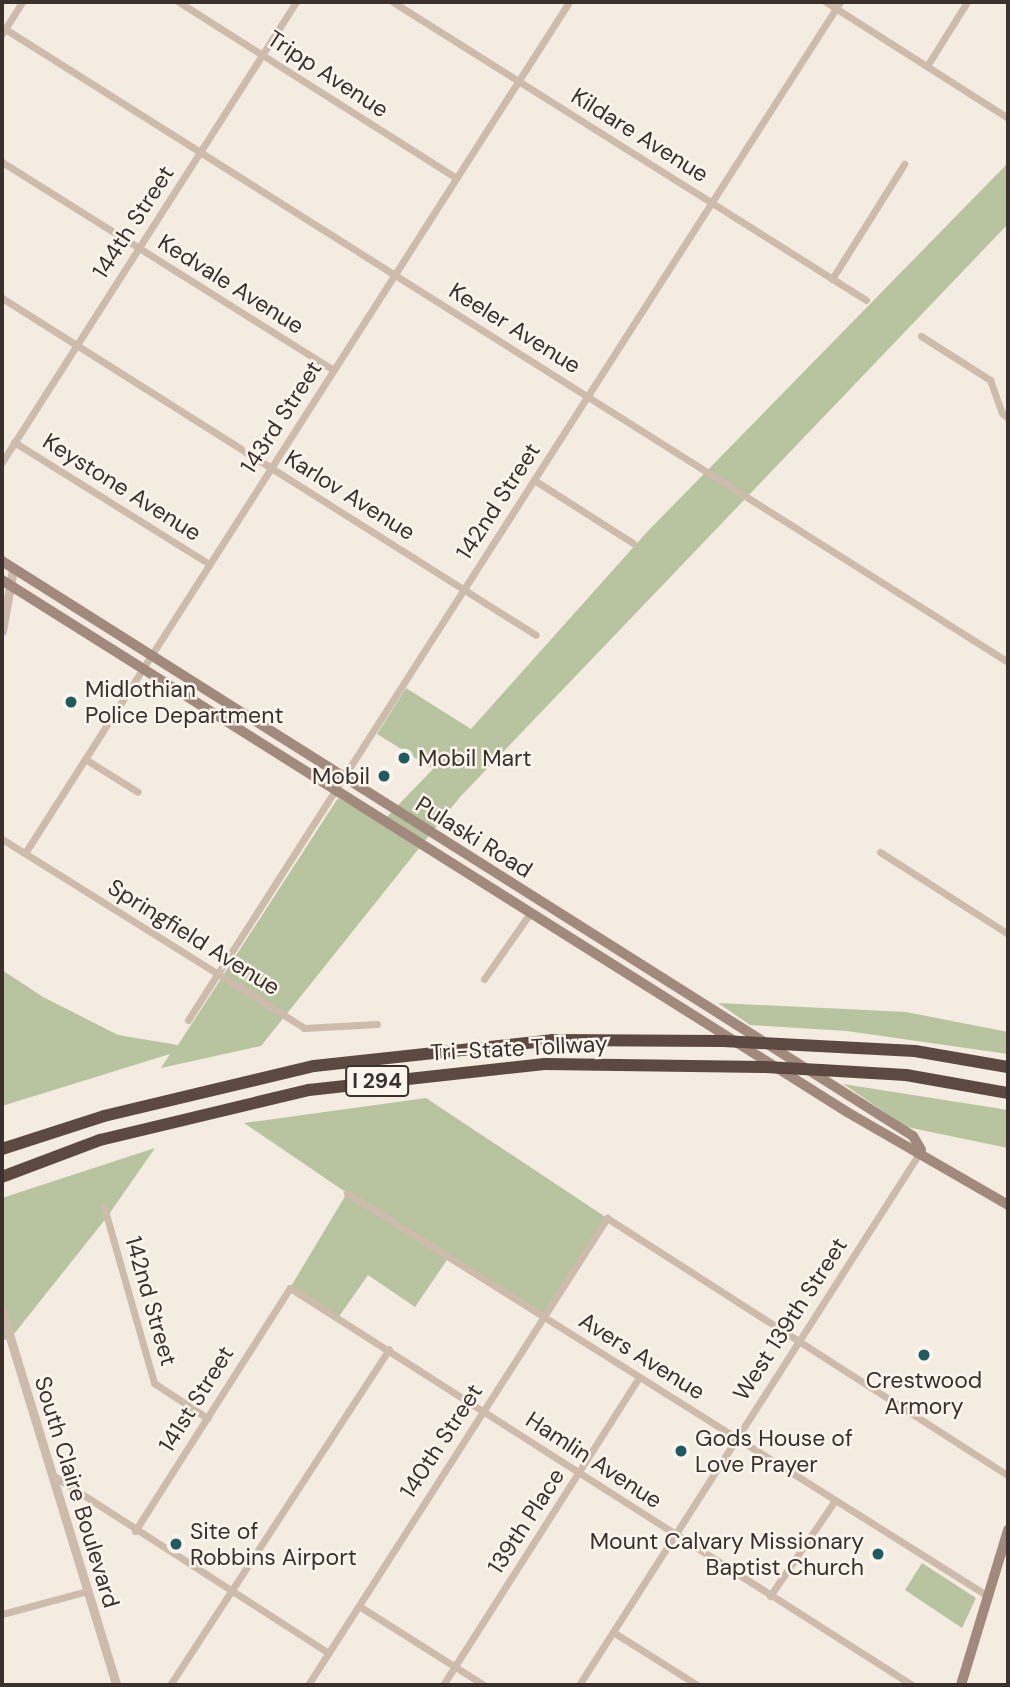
<!DOCTYPE html>
<style>
body{margin:0}
#map{position:relative;width:1010px;height:1687px;overflow:hidden;background:#f4ebe1;font-family:"DM Sans",sans-serif}
div>[style]{position:absolute}
[style*='--x']{left:calc(var(--x)*1px);top:calc(var(--y)*1px);width:calc(var(--w)*1px);rotate:calc(var(--a)*1deg)}
.green>*{inset:0;background:#b8c4a0}
.minor>*{height:7px;margin:-3.5px;padding:0 3.5px;transform-origin:3.5px;border-radius:3.5px;background:#cdbbac}
.tertiary>*{height:9px;margin:-4.5px;padding:0 4.5px;transform-origin:4.5px;border-radius:4.5px;background:#cdbbac}
.secondary>*{height:10px;margin:-5px;padding:0 5px;transform-origin:5px;border-radius:5px;background:#a18a7d}
.motorway>*{height:12px;margin:-6px;padding:0 6px;transform-origin:6px;border-radius:6px;background:#5c4a42}
.motorway-bridge>*{height:12px;margin:-6px;padding:0 6px;transform-origin:6px;border-radius:6px;background:#5c4a42}
.dots>*{width:19px;height:19px;translate:-50% -50%;box-sizing:border-box;border:4px solid #fbf5ee;border-radius:50%}
span{translate:-50% -50%;white-space:nowrap;text-align:center;line-height:1.15;-webkit-text-stroke:5px #fbf5ee;paint-order:stroke}
.shield-label span{padding:2px 5px;background:#fbf5ee;border:2px solid;border-radius:5px;-webkit-text-stroke-width:0}
.shield-label{font-size:21px;color:#3b302b;font-weight:700}
.street-label{font-size:23px;color:#3b302b}
.poi-label{font-size:23px;color:#3b302b}
.left{translate:0 -50%;text-align:left}
.right{translate:-100% -50%;text-align:right}
.frame{position:absolute;inset:0;border:4px solid #3b302b;pointer-events:none}
</style>
<div id="map">
<div class="green">
<div style="clip-path:polygon(1008px 163px,1008px 224px,460px 797px,261px 1046px,161px 1068px,170px 1054px,2px 1106px,2px 970px,43px 997px,118px 1035px,178px 1045px,338px 798px,381px 823px,433px 769px,377px 734px,406px 688px,471px 729px,647px 532px)"></div>
<div style="clip-path:polygon(718px 1003px,906px 1012px,1008px 1032px,1008px 1054px,847px 1031px,750px 1025px)"></div>
<div style="clip-path:polygon(843px 1084px,1008px 1110px,1008px 1148px,907px 1127px)"></div>
<div style="clip-path:polygon(426px 1098px,607px 1218px,544px 1317px,449px 1257px,415px 1307px,368px 1275px,338px 1318px,290px 1288px,347px 1193px,244px 1123px)"></div>
<div style="clip-path:polygon(155px 1148px,107px 1217px,10px 1339px,2px 1340px,2px 1198px)"></div>
<div style="clip-path:polygon(922px 1563px,976px 1598px,962px 1628px,905px 1590px)"></div>
</div>
<div class="minor">
<div style="--x:179;--y:2;--w:328;--a:32.4"></div>
<div style="--x:393;--y:2;--w:559;--a:32.21"></div>
<div style="--x:826;--y:2;--w:216;--a:32.5"></div>
<div style="--x:2;--y:27;--w:1190;--a:32.26"></div>
<div style="--x:2;--y:34;--w:38;--a:-58"></div>
<div style="--x:927;--y:66;--w:75;--a:-58"></div>
<div style="--x:2;--y:162;--w:391;--a:32.1"></div>
<div style="--x:832;--y:279;--w:136;--a:-57.9"></div>
<div style="--x:2;--y:298;--w:631;--a:32.26"></div>
<div style="--x:921;--y:336;--w:82;--a:32.5"></div>
<div style="--x:990;--y:380;--w:35;--a:70"></div>
<div style="--x:1002;--y:413;--w:8;--a:40"></div>
<div style="--x:14;--y:442;--w:230;--a:32"></div>
<div style="--x:2;--y:462;--w:546;--a:-57.42"></div>
<div style="--x:534;--y:480;--w:117;--a:32.5"></div>
<div style="--x:85;--y:759;--w:62;--a:31.9"></div>
<div style="--x:2;--y:839;--w:356;--a:32"></div>
<div style="--x:304;--y:1028;--w:73;--a:-3.1"></div>
<div style="--x:880;--y:852;--w:152;--a:32.6"></div>
<div style="--x:25;--y:853;--w:1010;--a:-57.41"></div>
<div style="--x:484;--y:979;--w:82;--a:-55"></div>
<div style="--x:188;--y:1020;--w:1209;--a:-57.36"></div>
<div style="--x:347;--y:1193;--w:757;--a:32.16"></div>
<div style="--x:104;--y:1207;--w:183;--a:74.1"></div>
<div style="--x:154;--y:1383;--w:64;--a:33.4"></div>
<div style="--x:54;--y:1476;--w:327;--a:32.8"></div>
<div style="--x:135;--y:1531;--w:288;--a:-57.5"></div>
<div style="--x:290;--y:1288;--w:738;--a:32.55"></div>
<div style="--x:770;--y:1596;--w:114;--a:-55.8"></div>
<div style="--x:359;--y:1606;--w:148;--a:32.3"></div>
<div style="--x:2;--y:1614;--w:88;--a:-15.1"></div>
<div style="--x:613;--y:1632;--w:99;--a:32.2"></div>
<div style="--x:170;--y:1685;--w:401;--a:-56.9"></div>
<div style="--x:308;--y:1685;--w:555;--a:-57.37"></div>
<div style="--x:607;--y:1218;--w:476;--a:32.7"></div>
<div style="--x:443;--y:1685;--w:365;--a:-57.5"></div>
<div style="--x:579;--y:1685;--w:633;--a:-57.39"></div>
</div>
<div class="tertiary">
<div style="--x:2;--y:631;--w:63;--a:-79.9"></div>
<div style="--x:2;--y:1311;--w:391;--a:73"></div>
</div>
<div class="secondary">
<div style="--x:2;--y:561;--w:1077;--a:32.26"></div>
<div style="--x:913;--y:1136;--w:16;--a:60"></div>
<div style="--x:2;--y:580;--w:999;--a:32.19"></div>
<div style="--x:847;--y:1112;--w:186;--a:30"></div>
<div style="--x:961;--y:1685;--w:162;--a:-73.1"></div>
</div>
<div class="motorway">
<div style="--x:780;--y:1044;--w:135;--a:3"></div>
<div style="--x:915;--y:1051;--w:94;--a:9.8"></div>
<div style="--x:821;--y:1070;--w:85;--a:3.4"></div>
<div style="--x:906;--y:1075;--w:104;--a:10"></div>
<div style="--x:2;--y:1149;--w:107;--a:-17.9"></div>
<div style="--x:104;--y:1116;--w:216;--a:-13.4"></div>
<div style="--x:314;--y:1066;--w:239;--a:-6.2"></div>
<div style="--x:552;--y:1040;--w:171;--a:0.3"></div>
<div style="--x:2;--y:1177;--w:105;--a:-20.7"></div>
<div style="--x:100;--y:1140;--w:215;--a:-13.5"></div>
<div style="--x:309;--y:1090;--w:237;--a:-6.3"></div>
<div style="--x:545;--y:1064;--w:220;--a:0.8"></div>
</div>
<div class="motorway-bridge">
<div style="--x:723;--y:1041;--w:57;--a:3"></div>
<div style="--x:765;--y:1067;--w:56;--a:3.1"></div>
</div>
<div class="dots">
<div style="left:71px;top:702px;background:#1f5a5e"></div>
<div style="left:404px;top:758px;background:#1f5a5e"></div>
<div style="left:384px;top:776px;background:#1f5a5e"></div>
<div style="left:924px;top:1355px;background:#1f5a5e"></div>
<div style="left:681px;top:1451px;background:#1f5a5e"></div>
<div style="left:176px;top:1544px;background:#1f5a5e"></div>
<div style="left:878px;top:1554px;background:#1f5a5e"></div>
</div>
<div class="shield-label">
<span style="left:377px;top:1081px">I 294</span>
</div>
<div class="street-label">
<span style="left:328px;top:74px;rotate:33deg">Tripp Avenue</span>
<span style="left:640px;top:135px;rotate:32deg">Kildare Avenue</span>
<span style="left:133px;top:222px;rotate:-57deg">144th Street</span>
<span style="left:231px;top:284px;rotate:32deg">Kedvale Avenue</span>
<span style="left:515px;top:328px;rotate:32deg">Keeler Avenue</span>
<span style="left:281px;top:417px;rotate:-57deg">143rd Street</span>
<span style="left:122px;top:487px;rotate:32deg">Keystone Avenue</span>
<span style="left:350px;top:495px;rotate:32deg">Karlov Avenue</span>
<span style="left:498px;top:501px;rotate:-57deg">142nd Street</span>
<span style="left:474px;top:837px;rotate:32deg">Pulaski Road</span>
<span style="left:194px;top:937px;rotate:32deg">Springfield Avenue</span>
<span style="left:519px;top:1048px;rotate:-3deg">Tri-State Tollway</span>
<span style="left:151px;top:1301px;rotate:74deg">142nd Street</span>
<span style="left:790px;top:1319px;rotate:-57deg">West 139th Street</span>
<span style="left:642px;top:1356px;rotate:32deg">Avers Avenue</span>
<span style="left:196px;top:1399px;rotate:-58deg">141st Street</span>
<span style="left:441px;top:1441px;rotate:-57deg">140th Street</span>
<span style="left:594px;top:1460px;rotate:33deg">Hamlin Avenue</span>
<span style="left:77px;top:1492px;rotate:73deg">South Claire Boulevard</span>
<span style="left:526px;top:1521px;rotate:-57deg">139th Place</span>
</div>
<div class="poi-label">
<span class="left" style="left:85px;top:702px">Midlothian<br>Police Department</span>
<span class="left" style="left:418px;top:758px">Mobil Mart</span>
<span class="right" style="left:370px;top:776px">Mobil</span>
<span style="left:924px;top:1393px">Crestwood<br>Armory</span>
<span class="left" style="left:695px;top:1451px">Gods House of<br>Love Prayer</span>
<span class="left" style="left:190px;top:1544px">Site of<br>Robbins Airport</span>
<span class="right" style="left:864px;top:1554px">Mount Calvary Missionary<br>Baptist Church</span>
</div>
<div class="frame"></div>
</div>
